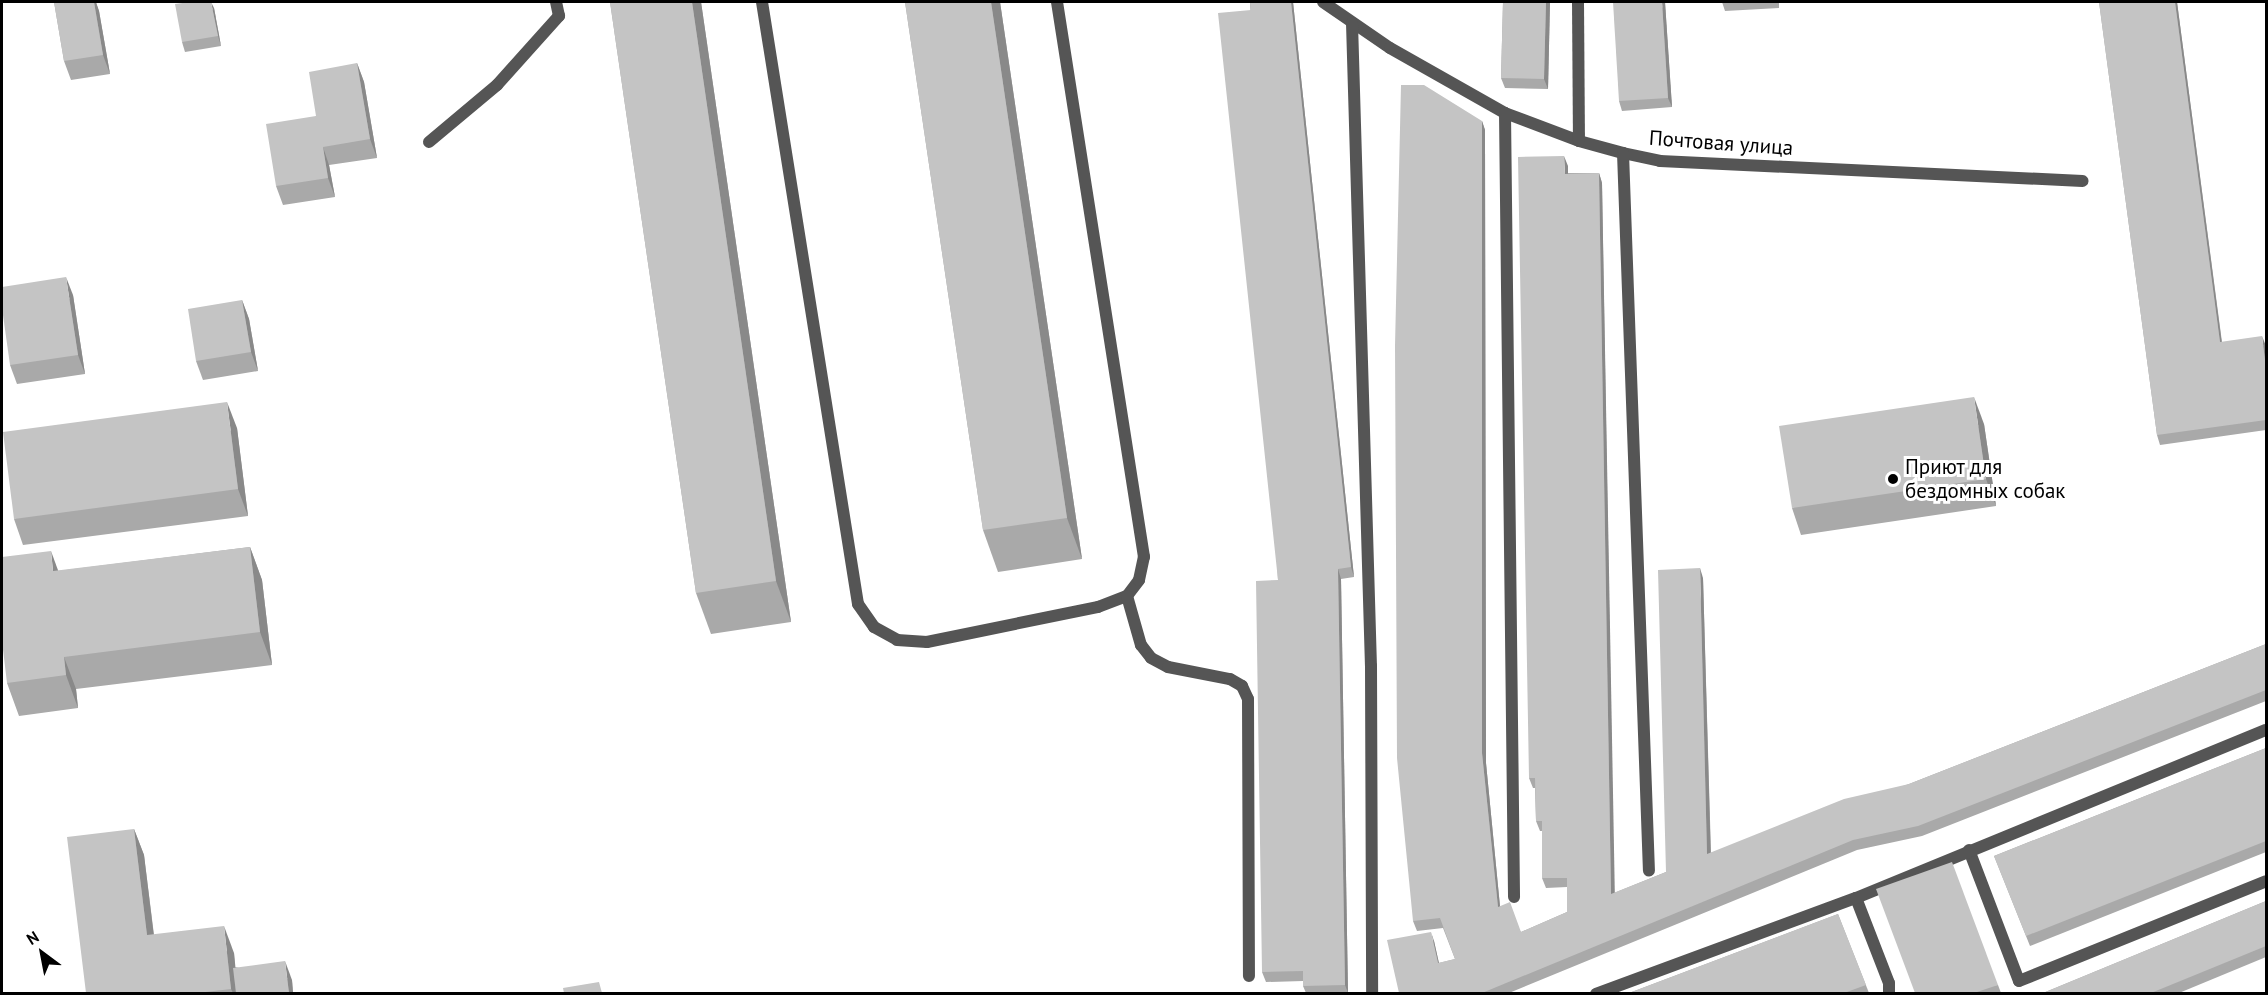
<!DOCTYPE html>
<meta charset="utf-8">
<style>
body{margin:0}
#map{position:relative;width:2268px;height:995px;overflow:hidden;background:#fff;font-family:"PT Sans",sans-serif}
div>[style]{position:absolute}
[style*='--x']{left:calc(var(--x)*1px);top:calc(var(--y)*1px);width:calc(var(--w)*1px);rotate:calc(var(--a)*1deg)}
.service>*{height:12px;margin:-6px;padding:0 6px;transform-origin:6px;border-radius:6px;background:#555}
.wall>*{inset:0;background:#a9a9a9}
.shaded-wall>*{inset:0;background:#898989}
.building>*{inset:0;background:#c4c4c4}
.dots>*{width:16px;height:16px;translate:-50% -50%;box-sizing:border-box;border:3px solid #fff;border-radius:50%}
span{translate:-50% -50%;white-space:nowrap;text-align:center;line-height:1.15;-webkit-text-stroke:6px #fff;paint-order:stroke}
.street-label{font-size:21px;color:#000}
.poi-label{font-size:21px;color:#000}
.left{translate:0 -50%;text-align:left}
.frame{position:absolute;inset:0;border:3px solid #000;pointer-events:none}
.north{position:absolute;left:12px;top:923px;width:60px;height:60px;-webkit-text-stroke:4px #fff;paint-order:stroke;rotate:328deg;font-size:16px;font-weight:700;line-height:24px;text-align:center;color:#000}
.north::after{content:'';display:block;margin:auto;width:21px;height:27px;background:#000;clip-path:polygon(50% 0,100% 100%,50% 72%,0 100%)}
</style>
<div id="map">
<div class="service">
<div style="--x:762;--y:2;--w:610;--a:80.94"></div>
<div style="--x:858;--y:604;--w:28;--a:55"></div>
<div style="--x:874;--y:627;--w:26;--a:29"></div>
<div style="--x:897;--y:640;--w:30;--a:4"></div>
<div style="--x:927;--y:642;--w:175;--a:-11.6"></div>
<div style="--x:1098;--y:607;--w:31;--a:-21"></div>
<div style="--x:1127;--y:596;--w:20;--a:-53"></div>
<div style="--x:1139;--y:580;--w:24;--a:-78"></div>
<div style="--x:1144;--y:557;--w:562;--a:-98.91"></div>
<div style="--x:1323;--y:2;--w:81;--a:34.5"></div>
<div style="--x:1390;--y:48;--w:132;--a:29.5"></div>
<div style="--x:1505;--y:113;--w:79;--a:20.7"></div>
<div style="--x:1579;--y:141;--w:46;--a:15.3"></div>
<div style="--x:1623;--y:153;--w:38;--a:12"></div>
<div style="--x:1660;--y:161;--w:423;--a:2.7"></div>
<div style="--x:1578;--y:2;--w:139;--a:89.6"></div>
<div style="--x:1352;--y:23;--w:643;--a:88.31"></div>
<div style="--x:1371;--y:666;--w:328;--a:89.8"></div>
<div style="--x:1505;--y:113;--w:784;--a:89.34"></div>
<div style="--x:429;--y:142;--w:89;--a:-40"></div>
<div style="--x:497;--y:85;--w:93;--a:-48.1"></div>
<div style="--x:559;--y:16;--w:14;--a:-102"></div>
<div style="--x:1623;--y:153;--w:718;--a:87.93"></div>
<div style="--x:1127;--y:596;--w:51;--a:74.1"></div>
<div style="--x:1141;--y:645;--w:16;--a:52"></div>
<div style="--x:1151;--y:658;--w:19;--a:28"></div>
<div style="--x:1168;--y:667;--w:63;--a:11"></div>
<div style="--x:1230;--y:679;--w:14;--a:30"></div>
<div style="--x:1242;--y:686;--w:14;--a:65"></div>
<div style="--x:1248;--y:699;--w:277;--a:89.8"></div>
<div style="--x:1969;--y:850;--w:140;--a:69.1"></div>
<div style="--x:2019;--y:981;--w:266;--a:-22"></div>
<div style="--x:1856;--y:898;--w:91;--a:68.8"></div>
<div style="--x:1889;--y:983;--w:11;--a:90"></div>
<div style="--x:1596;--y:994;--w:277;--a:-20.3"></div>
<div style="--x:1856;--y:898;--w:443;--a:-22.3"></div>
</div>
<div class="wall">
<div style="clip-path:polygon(54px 2px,105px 2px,96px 3px,99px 11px,110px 74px,71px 80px,64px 61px)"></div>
<div style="clip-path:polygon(610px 2px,701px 2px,791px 622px,711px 634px,696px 593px)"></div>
<div style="clip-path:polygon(905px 2px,1000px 2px,1082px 559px,998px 572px,983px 530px)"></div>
<div style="clip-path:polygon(1250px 2px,1293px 2px,1354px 577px,1341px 579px,1348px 993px,1306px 993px,1303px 986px,1303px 981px,1266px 982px,1262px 972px,1278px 580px)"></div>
<div style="clip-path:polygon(1503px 2px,1550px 2px,1548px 89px,1505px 88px,1501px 78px)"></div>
<div style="clip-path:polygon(1665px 2px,1672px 107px,1622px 111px,1619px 101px)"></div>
<div style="clip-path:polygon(1722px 2px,1779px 2px,1779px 8px,1725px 11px)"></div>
<div style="clip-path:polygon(2099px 2px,2177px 2px,2222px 342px,2266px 346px,2266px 430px,2160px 445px,2157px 435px)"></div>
<div style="clip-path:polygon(214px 8px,221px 46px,185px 52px,182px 42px)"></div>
<div style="clip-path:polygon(357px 63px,364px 82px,377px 158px,329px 165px,335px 197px,283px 205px,276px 186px,316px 116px)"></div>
<div style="clip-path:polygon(1482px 121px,1485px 130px,1486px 763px,1500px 906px,1521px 932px,1567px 912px,1567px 887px,1546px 888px,1542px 878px,1542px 831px,1540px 831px,1536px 821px,1535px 788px,1533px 788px,1529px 778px,1568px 166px,1568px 173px,1599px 173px,1602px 183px,1614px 893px,1666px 872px,1703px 578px,1711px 853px,1909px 784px,2266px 644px,2266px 701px,1922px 836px,1857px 850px,1509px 993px,1399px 993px,1434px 941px,1439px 963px,1455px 959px,1443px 928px,1417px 931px,1413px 921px)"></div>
<div style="clip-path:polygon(73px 295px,85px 374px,17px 384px,10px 365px)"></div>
<div style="clip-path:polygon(242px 300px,249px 319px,258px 371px,203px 380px,196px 361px)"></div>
<div style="clip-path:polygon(1984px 424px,1996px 506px,1801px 535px,1792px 508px)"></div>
<div style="clip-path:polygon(237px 428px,248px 516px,23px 545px,14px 519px)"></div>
<div style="clip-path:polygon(250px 547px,262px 580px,272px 665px,76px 689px,78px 708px,19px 716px,7px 683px,58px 571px)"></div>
<div style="clip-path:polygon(2266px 748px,2266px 852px,2030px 946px,1994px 856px)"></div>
<div style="clip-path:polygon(134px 829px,144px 855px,154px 935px,234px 953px,235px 967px,292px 980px,293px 993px,86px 993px)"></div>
<div style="clip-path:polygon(2266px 901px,2266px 957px,2179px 993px,2043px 993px)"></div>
<div style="clip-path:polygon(1838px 914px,1869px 993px,1629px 993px)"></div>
<div style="clip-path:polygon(1998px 985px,2001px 993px,1915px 993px)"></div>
</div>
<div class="shaded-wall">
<div style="clip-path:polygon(94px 2px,96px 2px,99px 11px,110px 74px,103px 55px)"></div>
<div style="clip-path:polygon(211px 2px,214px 8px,221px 46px,218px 36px)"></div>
<div style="clip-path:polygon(692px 2px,701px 2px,791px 622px,776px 581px)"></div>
<div style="clip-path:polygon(991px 2px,1000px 2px,1082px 559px,1067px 518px)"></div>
<div style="clip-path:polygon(1291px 2px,1293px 2px,1354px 577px,1351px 567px)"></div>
<div style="clip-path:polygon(1546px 2px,1550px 2px,1548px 89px,1544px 79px)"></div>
<div style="clip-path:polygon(1662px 2px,1665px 2px,1672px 107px,1668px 98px)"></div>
<div style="clip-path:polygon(2175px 2px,2177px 2px,2223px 352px,2220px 342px)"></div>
<div style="clip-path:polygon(357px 63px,364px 82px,377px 158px,370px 139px)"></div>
<div style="clip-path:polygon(1482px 121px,1485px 130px,1486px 763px,1501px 917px,1498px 907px,1482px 753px)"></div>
<div style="clip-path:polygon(323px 147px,329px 165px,335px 197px,328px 178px)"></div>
<div style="clip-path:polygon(1564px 156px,1568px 166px,1568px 183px,1565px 174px)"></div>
<div style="clip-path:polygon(1599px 173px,1602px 183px,1615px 904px,1611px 894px)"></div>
<div style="clip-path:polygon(66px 277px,73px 295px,85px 374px,78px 355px)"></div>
<div style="clip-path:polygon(242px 300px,249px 319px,258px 371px,251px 352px)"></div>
<div style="clip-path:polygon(2262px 336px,2266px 346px,2266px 368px)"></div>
<div style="clip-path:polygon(1974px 397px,1984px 424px,1996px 506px,1986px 479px)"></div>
<div style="clip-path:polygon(227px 402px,237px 428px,248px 516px,238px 489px)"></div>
<div style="clip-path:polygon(250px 547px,262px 580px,272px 665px,260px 632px)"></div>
<div style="clip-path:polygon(51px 551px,63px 584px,53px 571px)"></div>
<div style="clip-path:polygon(1700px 568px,1703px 578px,1711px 864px,1707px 854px)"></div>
<div style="clip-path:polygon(1338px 569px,1341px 579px,1348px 993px,1345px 985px)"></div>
<div style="clip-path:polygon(64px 657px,76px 689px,78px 708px,66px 675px)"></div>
<div style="clip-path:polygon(134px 829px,144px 855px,157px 962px,147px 935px)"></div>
<div style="clip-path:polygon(224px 926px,234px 953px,238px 993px,233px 993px,231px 989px)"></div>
<div style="clip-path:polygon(1431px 932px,1434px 941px,1441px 973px,1438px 963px)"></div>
<div style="clip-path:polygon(285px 961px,292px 980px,293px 993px,289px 993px)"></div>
</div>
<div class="building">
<div style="clip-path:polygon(54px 2px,94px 2px,103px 55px,64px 61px)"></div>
<div style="clip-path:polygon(190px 2px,211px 2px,218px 36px,182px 42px,175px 4px)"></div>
<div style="clip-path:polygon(610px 2px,692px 2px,776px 581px,696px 593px)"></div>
<div style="clip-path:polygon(905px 2px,991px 2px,1067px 518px,983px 530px)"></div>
<div style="clip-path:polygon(1250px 2px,1291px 2px,1351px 567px,1338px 569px,1345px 985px,1303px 986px,1303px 971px,1262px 972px,1256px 581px,1278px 580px,1218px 13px,1251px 10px)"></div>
<div style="clip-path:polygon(1503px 2px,1546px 2px,1544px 79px,1501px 78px)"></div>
<div style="clip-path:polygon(1613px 2px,1662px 2px,1668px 98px,1619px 101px)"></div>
<div style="clip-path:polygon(2099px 2px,2175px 2px,2220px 342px,2262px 336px,2266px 368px,2266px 420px,2157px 435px)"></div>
<div style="clip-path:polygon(357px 63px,370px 139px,323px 147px,328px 178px,276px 186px,266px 124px,316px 116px,309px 72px)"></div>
<div style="clip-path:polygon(1401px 85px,1424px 85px,1482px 121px,1482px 753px,1498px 907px,1510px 902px,1521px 932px,1567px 912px,1567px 878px,1542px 878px,1542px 821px,1536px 821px,1535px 778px,1529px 778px,1518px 157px,1564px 156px,1565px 174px,1599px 173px,1611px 894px,1666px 872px,1658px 570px,1700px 568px,1707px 854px,1844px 799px,1909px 784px,2266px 644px,2266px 690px,1918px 826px,1853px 840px,1482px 993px,1399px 993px,1387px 940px,1431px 932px,1438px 963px,1455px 959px,1440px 918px,1413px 921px,1397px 758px,1395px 346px)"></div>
<div style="clip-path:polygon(66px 277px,78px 355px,10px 365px,2px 308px,2px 287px)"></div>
<div style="clip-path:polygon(242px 300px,251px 352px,196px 361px,188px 309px)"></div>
<div style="clip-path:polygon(1974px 397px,1986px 479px,1792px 508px,1779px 426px)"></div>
<div style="clip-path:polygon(227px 402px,238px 489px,14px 519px,3px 432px)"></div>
<div style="clip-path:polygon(250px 547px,260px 632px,64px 657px,66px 675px,7px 683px,2px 641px,2px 557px,51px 551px,53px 571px)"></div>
<div style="clip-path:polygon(2266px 748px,2266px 841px,2026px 936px,1994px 856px)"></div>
<div style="clip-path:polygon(134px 829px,147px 935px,224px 926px,231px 989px,197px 993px,86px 993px,67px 837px)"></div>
<div style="clip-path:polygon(1952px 862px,1998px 985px,1974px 993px,1915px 993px,1876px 889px)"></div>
<div style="clip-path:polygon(2266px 901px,2266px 946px,2151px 993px,2043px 993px)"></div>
<div style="clip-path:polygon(1838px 914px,1866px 985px,1844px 993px,1629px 993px)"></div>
<div style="clip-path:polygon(285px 961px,289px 993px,236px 993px,233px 968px)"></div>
<div style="clip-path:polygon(599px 982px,602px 993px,564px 993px,563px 988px)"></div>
</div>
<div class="dots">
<div style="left:1893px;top:479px;background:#000"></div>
</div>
<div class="street-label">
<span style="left:1721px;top:143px;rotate:4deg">Почтовая улица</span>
</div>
<div class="poi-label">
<span class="left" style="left:1905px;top:479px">Приют для<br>бездомных собак</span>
</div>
<div class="frame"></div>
<div class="north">N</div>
</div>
